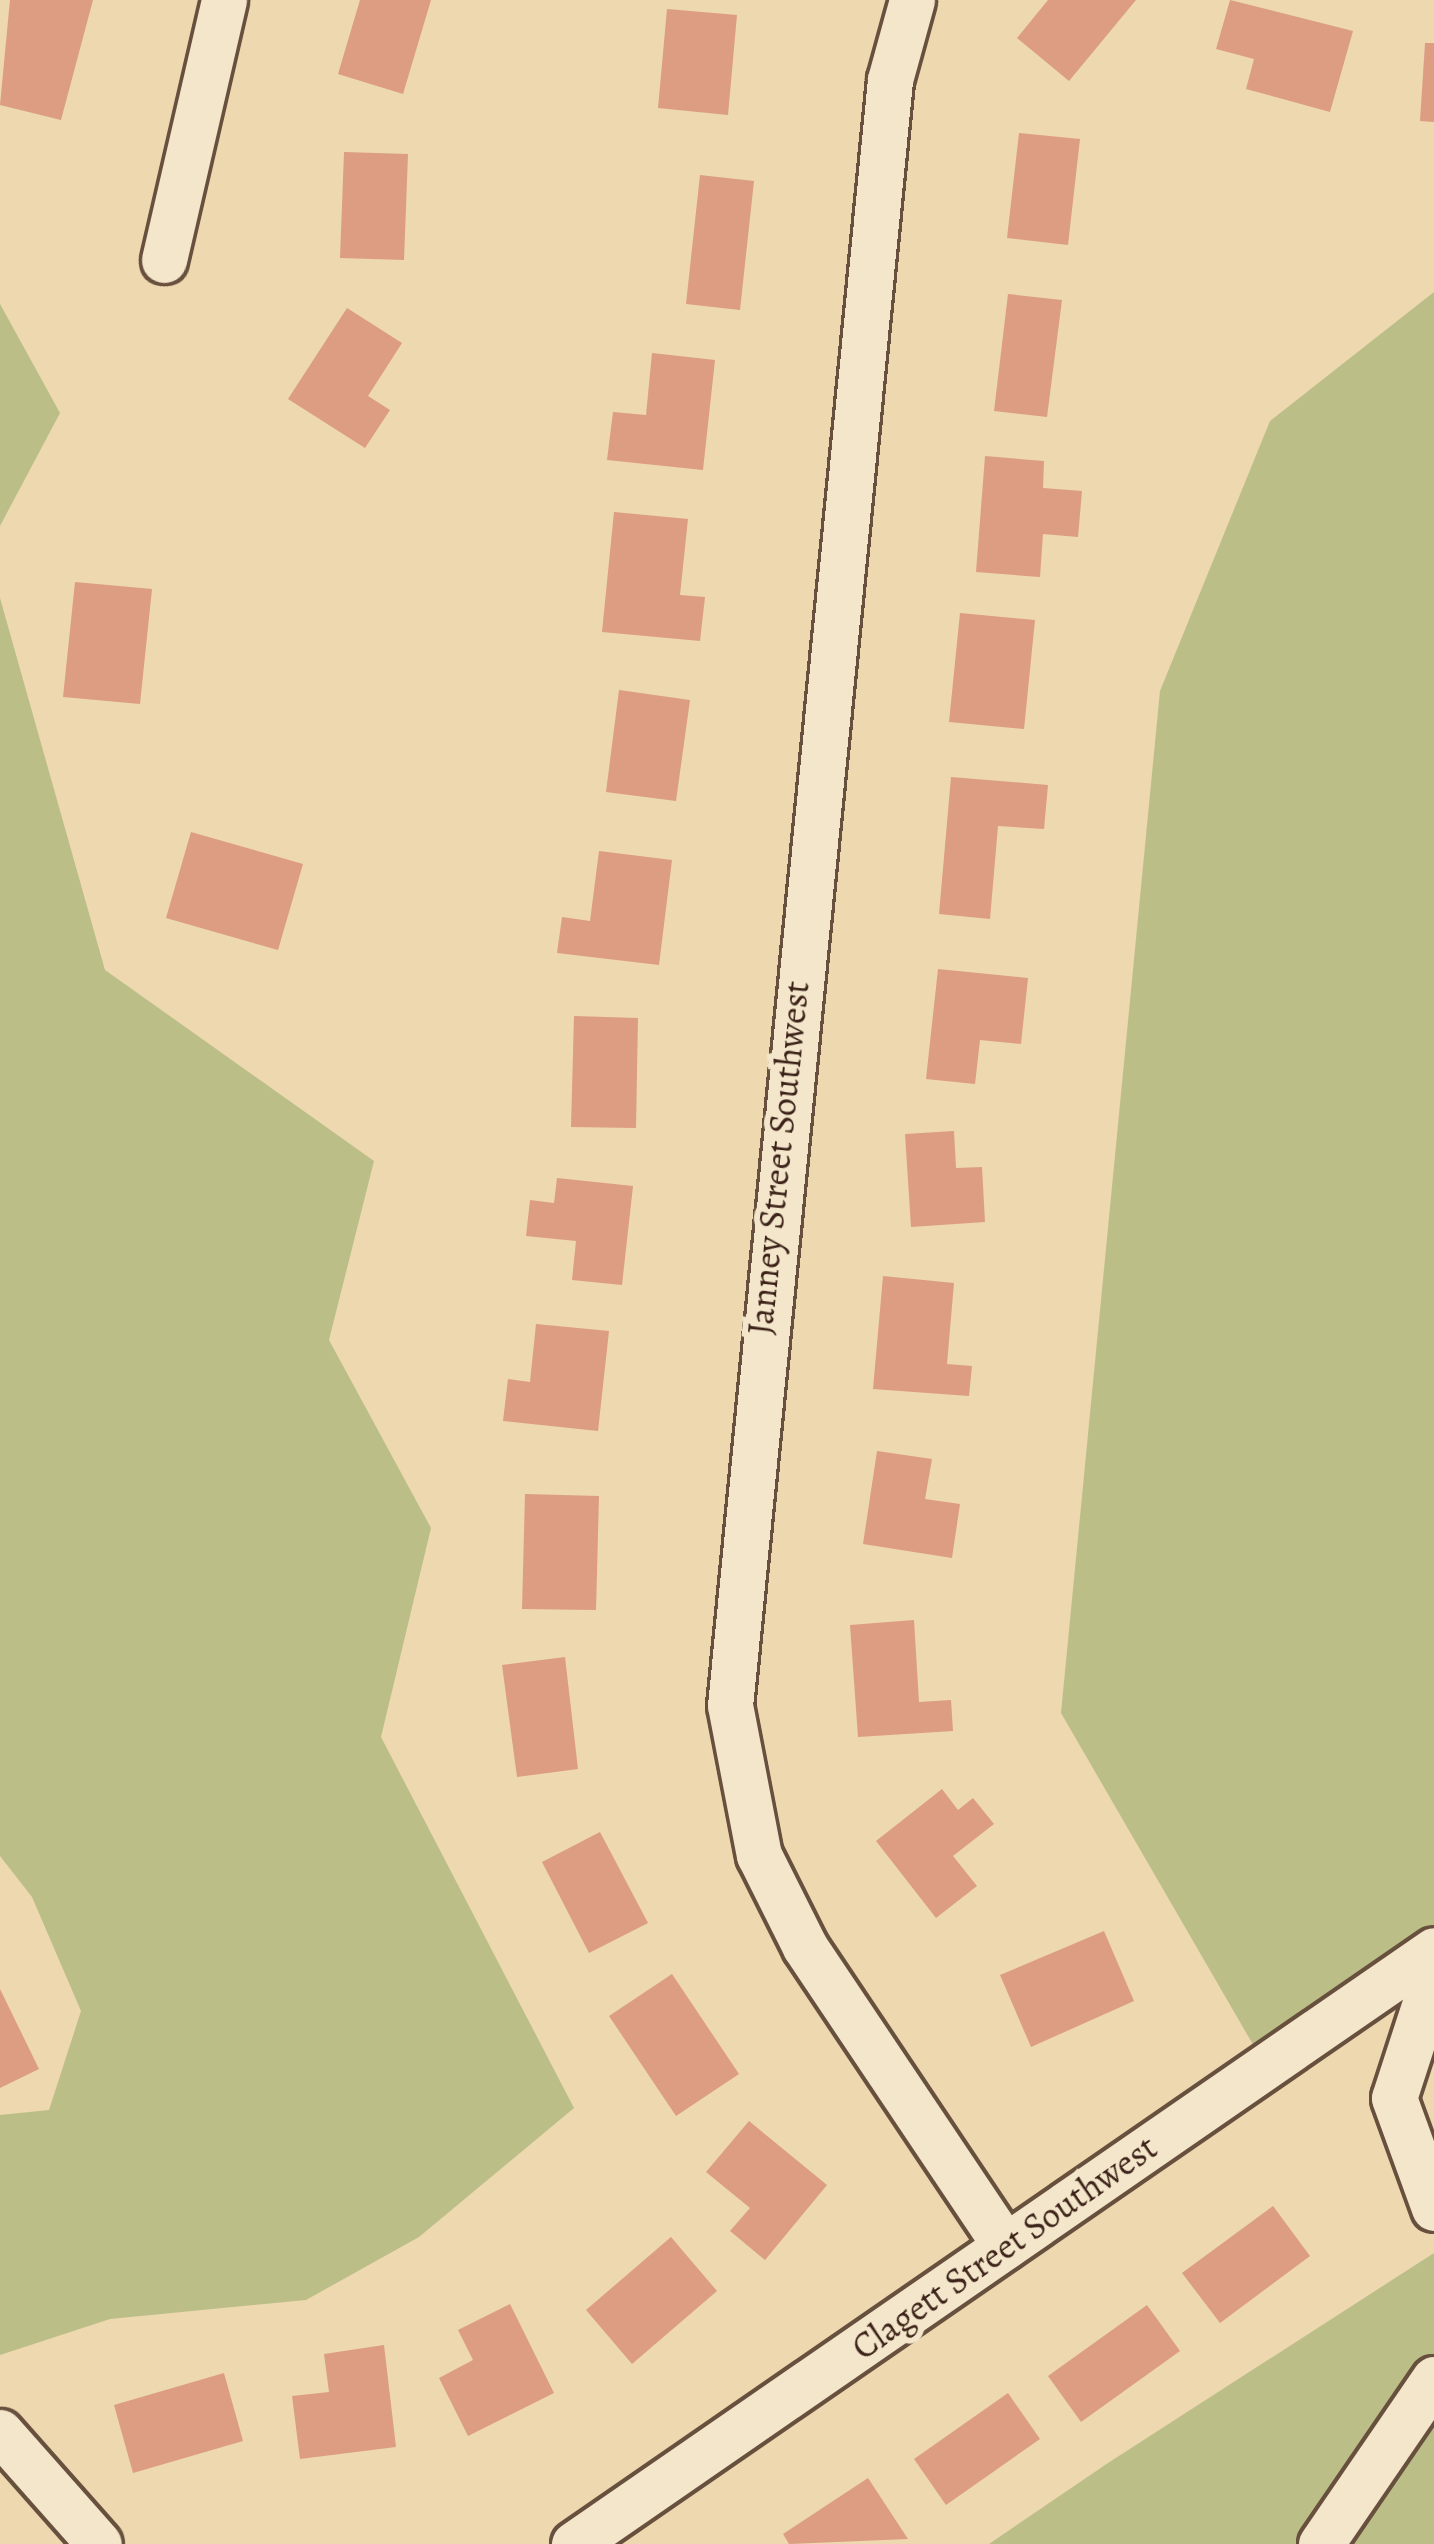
<!DOCTYPE html>
<style>
body{margin:0}
#map{position:relative;width:1434px;height:2544px;overflow:hidden;background:#edd8af;font-family:Alegreya,serif}
div>[style]{position:absolute}
[style*='--x']{left:calc(var(--x)*1px);top:calc(var(--y)*1px);width:calc(var(--w)*1px);rotate:calc(var(--a)*1deg)}
.green>*{inset:0;background:#bcbe88}
.building>*{inset:0;background:#dc9d83}
.roads{filter:drop-shadow(3px 0 #68503e) drop-shadow(-3px 0 #68503e) drop-shadow(0 3px #68503e) drop-shadow(0 -3px #68503e)}
.minor>*{height:45px;margin:-22.5px;padding:0 22.5px;transform-origin:22.5px;border-radius:22.5px;background:#f3e6cb}
span{translate:-50% -50%;white-space:nowrap;text-align:center;line-height:1.15;-webkit-text-stroke:12px #f3e6cb;paint-order:stroke}
.street-label{font-size:36px;color:#3c2218}
</style>
<div id="map">
<div class="green">
<div style="clip-path:polygon(1434px 292px,1434px 1950px,1266px 2067px,1061px 1713px,1160px 691px,1270px 421px)"></div>
<div style="clip-path:polygon(0 304px,60px 413px,0 526px)"></div>
<div style="clip-path:polygon(0 598px,105px 970px,374px 1161px,329px 1340px,431px 1528px,381px 1737px,574px 2108px,419px 2237px,306px 2300px,110px 2319px,0 2355px,0 2115px,49px 2110px,81px 2011px,32px 1897px,0 1856px)"></div>
<div style="clip-path:polygon(1434px 2253px,1434px 2544px,989px 2544px,1108px 2463px)"></div>
</div>
<div class="building">
<div style="clip-path:polygon(10px 0,93px 0,61px 120px,0 105px)"></div>
<div style="clip-path:polygon(360px 0,431px 0,403px 94px,338px 74px)"></div>
<div style="clip-path:polygon(1048px 0,1136px 0,1069px 81px,1017px 38px)"></div>
<div style="clip-path:polygon(1230px 0,1353px 31px,1330px 112px,1246px 89px,1254px 59px,1216px 49px)"></div>
<div style="clip-path:polygon(667px 9px,737px 15px,728px 115px,658px 108px)"></div>
<div style="clip-path:polygon(1425px 43px,1434px 43px,1434px 122px,1420px 121px)"></div>
<div style="clip-path:polygon(1019px 133px,1080px 139px,1068px 245px,1007px 238px)"></div>
<div style="clip-path:polygon(344px 152px,408px 154px,404px 260px,340px 258px)"></div>
<div style="clip-path:polygon(700px 175px,754px 181px,740px 310px,686px 304px)"></div>
<div style="clip-path:polygon(1008px 294px,1062px 300px,1047px 417px,994px 411px)"></div>
<div style="clip-path:polygon(347px 308px,402px 343px,368px 396px,390px 410px,365px 448px,288px 399px)"></div>
<div style="clip-path:polygon(652px 353px,715px 360px,703px 470px,607px 460px,613px 412px,646px 415px)"></div>
<div style="clip-path:polygon(985px 456px,1044px 461px,1043px 488px,1082px 491px,1078px 537px,1043px 534px,1040px 577px,976px 572px)"></div>
<div style="clip-path:polygon(614px 512px,688px 519px,680px 595px,705px 597px,700px 641px,602px 632px)"></div>
<div style="clip-path:polygon(75px 582px,152px 589px,140px 704px,63px 697px)"></div>
<div style="clip-path:polygon(960px 613px,1035px 620px,1024px 729px,949px 722px)"></div>
<div style="clip-path:polygon(619px 690px,690px 700px,676px 801px,606px 792px)"></div>
<div style="clip-path:polygon(951px 777px,1048px 785px,1044px 829px,998px 826px,990px 919px,939px 914px)"></div>
<div style="clip-path:polygon(191px 832px,303px 864px,278px 950px,166px 918px)"></div>
<div style="clip-path:polygon(599px 851px,672px 860px,659px 965px,557px 953px,562px 917px,590px 921px)"></div>
<div style="clip-path:polygon(938px 969px,1028px 978px,1021px 1044px,980px 1040px,975px 1084px,926px 1079px)"></div>
<div style="clip-path:polygon(574px 1016px,638px 1018px,636px 1128px,571px 1127px)"></div>
<div style="clip-path:polygon(954px 1131px,956px 1168px,982px 1167px,985px 1222px,911px 1227px,905px 1134px)"></div>
<div style="clip-path:polygon(557px 1178px,633px 1186px,622px 1285px,572px 1280px,576px 1241px,526px 1236px,530px 1200px,554px 1203px)"></div>
<div style="clip-path:polygon(883px 1276px,954px 1283px,947px 1364px,972px 1366px,969px 1396px,873px 1389px)"></div>
<div style="clip-path:polygon(536px 1324px,609px 1331px,598px 1431px,503px 1421px,508px 1379px,530px 1382px)"></div>
<div style="clip-path:polygon(877px 1451px,932px 1459px,925px 1499px,960px 1504px,952px 1558px,863px 1544px)"></div>
<div style="clip-path:polygon(525px 1494px,599px 1496px,596px 1610px,522px 1609px)"></div>
<div style="clip-path:polygon(914px 1620px,919px 1702px,951px 1700px,953px 1731px,858px 1737px,850px 1625px)"></div>
<div style="clip-path:polygon(565px 1657px,578px 1769px,517px 1777px,502px 1665px)"></div>
<div style="clip-path:polygon(942px 1789px,958px 1810px,973px 1798px,994px 1824px,953px 1856px,977px 1886px,936px 1918px,876px 1841px)"></div>
<div style="clip-path:polygon(600px 1832px,648px 1923px,589px 1953px,542px 1862px)"></div>
<div style="clip-path:polygon(1104px 1931px,1134px 2001px,1031px 2047px,1000px 1975px)"></div>
<div style="clip-path:polygon(672px 1974px,739px 2074px,676px 2116px,609px 2016px)"></div>
<div style="clip-path:polygon(0 1989px,39px 2069px,0 2088px)"></div>
<div style="clip-path:polygon(749px 2121px,827px 2185px,765px 2260px,730px 2231px,750px 2208px,706px 2172px)"></div>
<div style="clip-path:polygon(1273px 2206px,1310px 2256px,1220px 2323px,1182px 2273px)"></div>
<div style="clip-path:polygon(671px 2237px,717px 2291px,632px 2364px,586px 2310px)"></div>
<div style="clip-path:polygon(510px 2304px,554px 2393px,468px 2436px,439px 2378px,473px 2360px,458px 2330px)"></div>
<div style="clip-path:polygon(1147px 2305px,1180px 2351px,1081px 2422px,1048px 2376px)"></div>
<div style="clip-path:polygon(384px 2345px,396px 2447px,300px 2459px,292px 2396px,329px 2392px,324px 2354px)"></div>
<div style="clip-path:polygon(224px 2373px,243px 2441px,133px 2473px,114px 2405px)"></div>
<div style="clip-path:polygon(1008px 2393px,1040px 2439px,946px 2505px,914px 2459px)"></div>
<div style="clip-path:polygon(868px 2478px,908px 2539px,789px 2544px,783px 2534px)"></div>
</div>
<div class="roads">
<div class="minor">
<div style="--x:912;--y:0;--w:83;--a:105.4"></div>
<div style="--x:890;--y:80;--w:1633;--a:95.62"></div>
<div style="--x:730;--y:1705;--w:153;--a:79.1"></div>
<div style="--x:759;--y:1855;--w:103;--a:63.4"></div>
<div style="--x:805;--y:1947;--w:360;--a:56.2"></div>
<div style="--x:164;--y:260;--w:267;--a:-77"></div>
<div style="--x:1434;--y:1975;--w:129;--a:108"></div>
<div style="--x:1394;--y:2098;--w:117;--a:70"></div>
<div style="--x:0;--y:2432;--w:149;--a:48.5"></div>
<div style="--x:574;--y:2544;--w:1045;--a:-34.63"></div>
<div style="--x:1321;--y:2544;--w:200;--a:-55.6"></div>
</div>
</div>
<div class="street-label">
<span style="left:778px;top:1158px;rotate:-84deg">Janney Street Southwest</span>
<span style="left:1004px;top:2247px;rotate:-35deg">Clagett Street Southwest</span>
</div>
</div>
